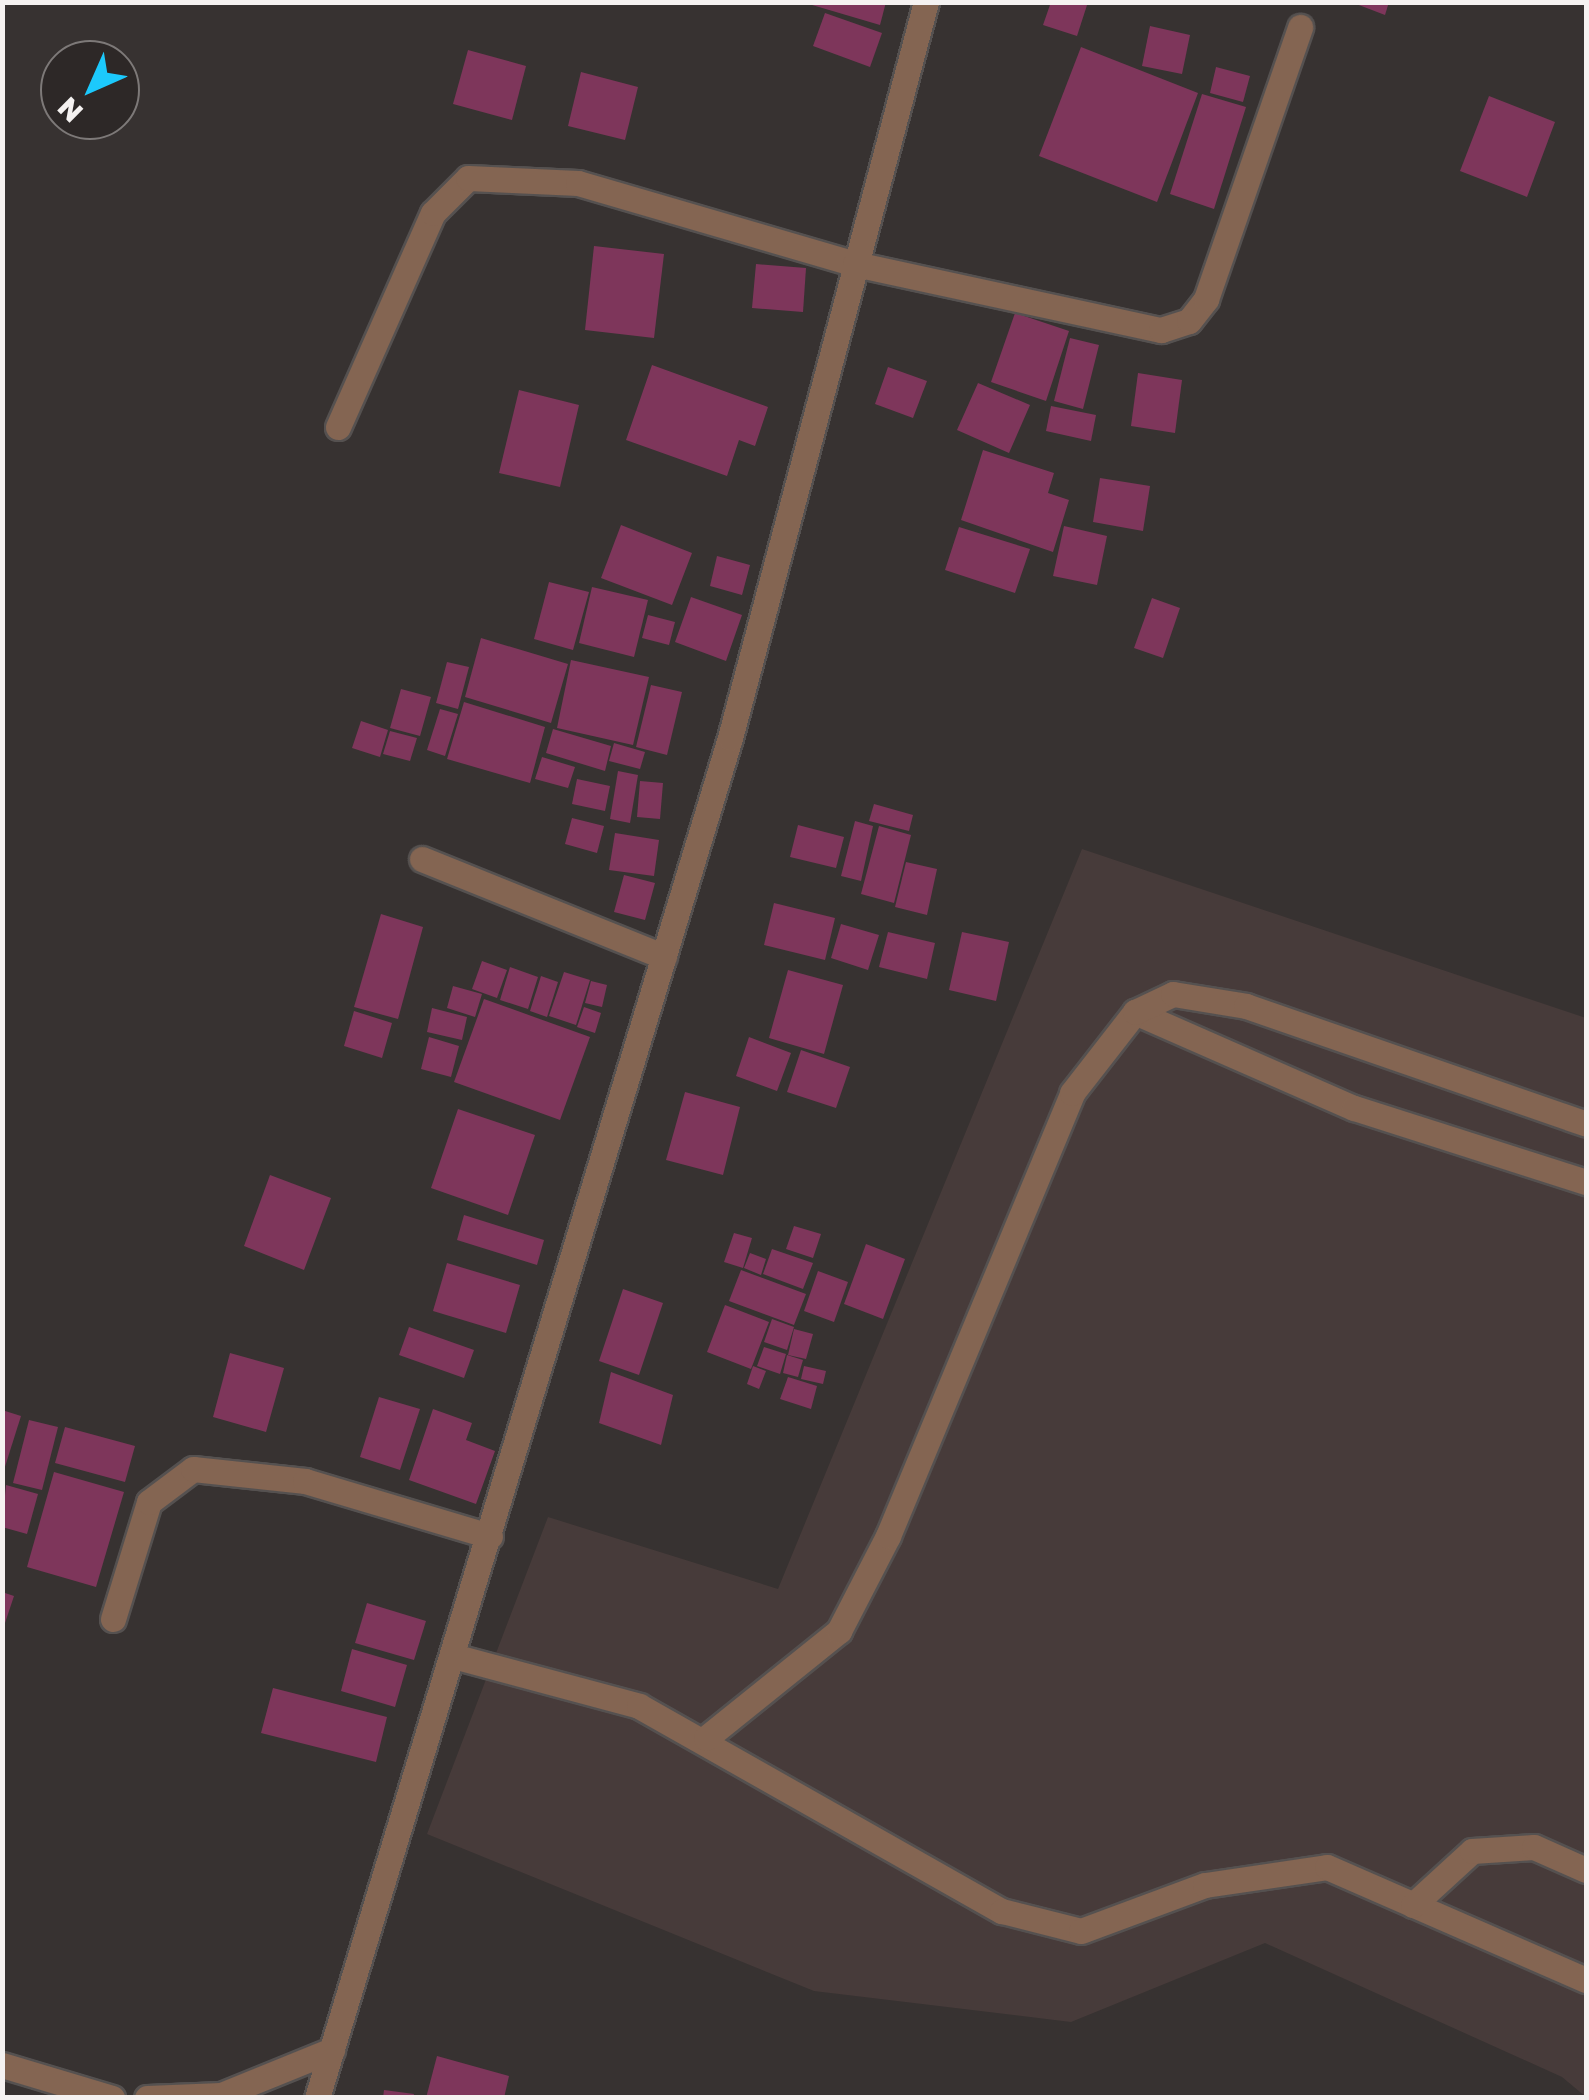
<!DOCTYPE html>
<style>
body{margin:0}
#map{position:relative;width:1589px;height:2100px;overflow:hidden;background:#373231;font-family:"Golos Text",sans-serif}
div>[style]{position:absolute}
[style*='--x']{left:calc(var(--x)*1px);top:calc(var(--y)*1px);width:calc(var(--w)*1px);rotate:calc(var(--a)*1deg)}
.built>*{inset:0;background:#473b3a}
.building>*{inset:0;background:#7e365b}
.roads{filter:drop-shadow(2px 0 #555150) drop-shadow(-2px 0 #555150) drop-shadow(0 2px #555150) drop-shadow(0 -2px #555150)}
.minor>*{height:25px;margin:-12.5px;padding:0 12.5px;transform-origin:12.5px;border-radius:12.5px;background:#846552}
span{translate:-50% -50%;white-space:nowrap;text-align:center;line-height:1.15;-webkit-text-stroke:8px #2d2827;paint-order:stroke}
.frame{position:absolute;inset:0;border:5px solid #f5f2f1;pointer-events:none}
.north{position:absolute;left:40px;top:40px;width:100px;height:100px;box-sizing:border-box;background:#2d2827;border:2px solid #7d7978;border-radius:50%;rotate:225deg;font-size:28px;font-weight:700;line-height:40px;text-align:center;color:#f5f2f1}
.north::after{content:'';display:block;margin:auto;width:35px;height:45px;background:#1cc9fc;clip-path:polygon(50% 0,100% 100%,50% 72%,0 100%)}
</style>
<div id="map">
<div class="built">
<div style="clip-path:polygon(1082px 849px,1586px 1018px,1586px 2097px,1562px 2077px,1265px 1943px,1071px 2022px,814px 1991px,427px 1834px,548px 1517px,778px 1589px)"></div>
</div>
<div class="building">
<div style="clip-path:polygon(802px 2px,886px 2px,880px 25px)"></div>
<div style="clip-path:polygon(1051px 2px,1088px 2px,1077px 36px,1043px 25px)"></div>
<div style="clip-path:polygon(1351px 2px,1389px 2px,1385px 15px)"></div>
<div style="clip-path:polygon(825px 13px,882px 33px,870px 67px,813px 46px)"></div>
<div style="clip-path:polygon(1150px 26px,1190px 35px,1182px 74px,1142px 66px)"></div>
<div style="clip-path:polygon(1081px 47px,1198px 93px,1157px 202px,1039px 156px)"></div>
<div style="clip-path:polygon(468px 50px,526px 66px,512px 120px,453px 104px)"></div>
<div style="clip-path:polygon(1216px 67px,1250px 76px,1243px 102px,1210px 93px)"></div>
<div style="clip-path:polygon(581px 72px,638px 87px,625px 140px,568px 126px)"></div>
<div style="clip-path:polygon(1202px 94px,1246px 107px,1214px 209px,1170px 194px)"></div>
<div style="clip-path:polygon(1489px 96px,1555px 122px,1527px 197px,1460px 171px)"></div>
<div style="clip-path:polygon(594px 246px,664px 254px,654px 338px,585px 330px)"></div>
<div style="clip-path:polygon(756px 264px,806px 268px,803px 312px,752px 308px)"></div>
<div style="clip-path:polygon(1015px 313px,1069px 331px,1046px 401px,991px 382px)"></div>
<div style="clip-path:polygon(1070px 338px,1099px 345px,1083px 409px,1054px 401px)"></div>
<div style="clip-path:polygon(652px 365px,768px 407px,755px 446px,739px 440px,727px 476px,626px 440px)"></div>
<div style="clip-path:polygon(888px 367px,927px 381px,913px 418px,875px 404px)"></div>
<div style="clip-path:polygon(1138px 373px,1182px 380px,1175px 433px,1131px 426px)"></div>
<div style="clip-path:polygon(978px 383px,1030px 405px,1009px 453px,957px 430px)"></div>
<div style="clip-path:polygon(519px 390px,579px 405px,560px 487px,499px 473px)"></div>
<div style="clip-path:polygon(1051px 406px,1096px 415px,1091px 441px,1046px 431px)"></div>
<div style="clip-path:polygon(983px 450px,1054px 473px,1048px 493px,1069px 500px,1053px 552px,961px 520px)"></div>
<div style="clip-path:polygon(1100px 478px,1150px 486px,1143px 531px,1093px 522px)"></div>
<div style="clip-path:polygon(621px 525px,692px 553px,672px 605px,601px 578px)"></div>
<div style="clip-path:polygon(1064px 526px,1107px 536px,1097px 585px,1053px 576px)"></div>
<div style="clip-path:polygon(959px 527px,1030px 549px,1015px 593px,945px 570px)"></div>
<div style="clip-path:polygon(717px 556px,750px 565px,742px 595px,710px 586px)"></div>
<div style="clip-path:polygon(549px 582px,589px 592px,573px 650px,534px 639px)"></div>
<div style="clip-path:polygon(592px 587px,648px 600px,634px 657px,579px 643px)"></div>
<div style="clip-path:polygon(691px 597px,742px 615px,726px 661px,675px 642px)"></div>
<div style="clip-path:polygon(1152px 598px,1180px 608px,1163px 658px,1134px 648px)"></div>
<div style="clip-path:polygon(648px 615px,675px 622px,669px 645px,642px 638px)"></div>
<div style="clip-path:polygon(481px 638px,568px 664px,551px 723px,465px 697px)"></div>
<div style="clip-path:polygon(571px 660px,649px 677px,633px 745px,557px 728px)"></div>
<div style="clip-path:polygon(447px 662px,469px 667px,458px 709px,436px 703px)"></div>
<div style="clip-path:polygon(651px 685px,682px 692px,667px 755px,636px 747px)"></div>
<div style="clip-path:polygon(401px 689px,431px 697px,420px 736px,390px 728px)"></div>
<div style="clip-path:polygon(464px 702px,545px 727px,530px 783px,447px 759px)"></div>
<div style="clip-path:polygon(440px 709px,458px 714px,445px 756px,427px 750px)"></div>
<div style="clip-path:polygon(361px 721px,388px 730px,380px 757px,352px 748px)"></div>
<div style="clip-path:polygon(553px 729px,611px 746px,605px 771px,546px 753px)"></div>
<div style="clip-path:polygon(390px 731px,417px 738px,410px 761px,383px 754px)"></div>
<div style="clip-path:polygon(614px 743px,645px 752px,640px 769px,609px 761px)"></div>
<div style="clip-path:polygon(542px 757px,575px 767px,568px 788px,535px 779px)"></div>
<div style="clip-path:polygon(618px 771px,638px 775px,630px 823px,610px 819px)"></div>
<div style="clip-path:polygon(577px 779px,610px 786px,605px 811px,572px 804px)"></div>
<div style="clip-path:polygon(640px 781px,663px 783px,660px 819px,637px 817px)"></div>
<div style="clip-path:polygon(874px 804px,913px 815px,909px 831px,869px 821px)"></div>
<div style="clip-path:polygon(572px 818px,604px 826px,597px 853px,565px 844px)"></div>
<div style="clip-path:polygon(855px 821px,873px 826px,861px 881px,841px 876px)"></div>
<div style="clip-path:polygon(798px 825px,844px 837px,836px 868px,790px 857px)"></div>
<div style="clip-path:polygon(879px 826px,911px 835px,894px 903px,861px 894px)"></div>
<div style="clip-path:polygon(615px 833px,659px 840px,654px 876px,609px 870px)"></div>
<div style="clip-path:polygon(906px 862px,937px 869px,927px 915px,895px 907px)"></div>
<div style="clip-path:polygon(624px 875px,655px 883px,645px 920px,614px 912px)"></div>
<div style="clip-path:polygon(774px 903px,835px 918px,825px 960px,764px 945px)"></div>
<div style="clip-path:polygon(381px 914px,423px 927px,398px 1019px,354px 1007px)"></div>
<div style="clip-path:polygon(841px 924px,879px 935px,868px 970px,831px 958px)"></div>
<div style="clip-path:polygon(888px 932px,935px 943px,927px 979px,879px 967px)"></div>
<div style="clip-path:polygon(962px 932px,1009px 942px,996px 1001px,949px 990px)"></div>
<div style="clip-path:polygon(482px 961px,507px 970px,497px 998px,472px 989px)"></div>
<div style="clip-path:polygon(510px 967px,538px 977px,528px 1009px,500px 1000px)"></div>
<div style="clip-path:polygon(788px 970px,843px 985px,824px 1054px,769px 1038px)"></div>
<div style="clip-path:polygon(564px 972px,590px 980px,576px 1025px,549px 1016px)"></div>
<div style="clip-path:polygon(541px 976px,558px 982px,547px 1017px,530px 1011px)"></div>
<div style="clip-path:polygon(591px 981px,607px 985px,602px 1007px,585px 1003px)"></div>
<div style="clip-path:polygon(453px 986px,482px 994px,475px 1017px,447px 1008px)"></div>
<div style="clip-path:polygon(484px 999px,590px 1037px,560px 1120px,454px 1082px)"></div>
<div style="clip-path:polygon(584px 1007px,601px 1013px,595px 1033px,577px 1027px)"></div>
<div style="clip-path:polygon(432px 1008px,467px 1017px,462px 1040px,427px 1032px)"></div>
<div style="clip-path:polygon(354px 1011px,392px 1023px,382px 1058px,344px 1046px)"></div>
<div style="clip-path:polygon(429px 1037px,459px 1046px,451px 1077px,421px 1069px)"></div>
<div style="clip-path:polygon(749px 1037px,791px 1053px,777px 1091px,736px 1076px)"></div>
<div style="clip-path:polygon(801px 1050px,850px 1067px,836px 1108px,787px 1092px)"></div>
<div style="clip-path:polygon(685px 1092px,740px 1107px,723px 1175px,666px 1160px)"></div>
<div style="clip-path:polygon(458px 1109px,535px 1135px,508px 1215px,431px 1188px)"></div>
<div style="clip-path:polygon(270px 1175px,331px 1198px,304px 1270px,244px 1246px)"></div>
<div style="clip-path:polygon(464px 1215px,544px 1240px,537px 1265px,457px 1240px)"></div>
<div style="clip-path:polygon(794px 1226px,821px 1234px,813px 1258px,786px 1249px)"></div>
<div style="clip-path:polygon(734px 1233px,752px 1238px,743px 1268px,724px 1262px)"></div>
<div style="clip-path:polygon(866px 1244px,905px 1259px,883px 1319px,844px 1304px)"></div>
<div style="clip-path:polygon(772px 1249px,813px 1263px,803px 1289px,763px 1274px)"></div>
<div style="clip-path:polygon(750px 1253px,766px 1259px,761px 1275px,744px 1268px)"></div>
<div style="clip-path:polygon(447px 1263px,520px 1285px,506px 1333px,433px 1311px)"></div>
<div style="clip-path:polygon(741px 1270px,806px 1294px,794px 1325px,729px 1301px)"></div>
<div style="clip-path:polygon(818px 1271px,848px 1282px,834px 1322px,804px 1311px)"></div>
<div style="clip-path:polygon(623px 1289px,663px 1303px,639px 1375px,599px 1361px)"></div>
<div style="clip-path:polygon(725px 1305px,769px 1322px,751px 1369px,707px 1352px)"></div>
<div style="clip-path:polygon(772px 1319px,794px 1327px,787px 1350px,764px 1342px)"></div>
<div style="clip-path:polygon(409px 1327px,474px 1350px,464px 1378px,399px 1355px)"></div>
<div style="clip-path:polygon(794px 1329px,813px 1334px,806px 1359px,788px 1355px)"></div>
<div style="clip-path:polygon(764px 1347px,786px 1354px,780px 1374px,757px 1366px)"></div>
<div style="clip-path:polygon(230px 1353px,284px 1368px,266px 1432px,213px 1417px)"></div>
<div style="clip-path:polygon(787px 1355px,803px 1360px,798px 1377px,783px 1373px)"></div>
<div style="clip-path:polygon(753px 1366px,766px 1371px,759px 1389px,747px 1384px)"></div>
<div style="clip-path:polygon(804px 1366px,826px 1371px,823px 1384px,801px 1379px)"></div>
<div style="clip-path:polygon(611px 1372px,673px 1395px,661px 1445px,599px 1423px)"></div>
<div style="clip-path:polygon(788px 1377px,817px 1386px,811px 1409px,780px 1399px)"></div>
<div style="clip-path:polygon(379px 1397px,420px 1409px,400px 1470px,360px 1457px)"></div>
<div style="clip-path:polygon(433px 1409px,472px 1423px,466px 1440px,495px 1451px,476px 1504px,409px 1480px)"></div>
<div style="clip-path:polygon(2px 1410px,21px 1416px,3px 1473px,2px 1473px)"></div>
<div style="clip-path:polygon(29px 1420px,58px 1427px,42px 1490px,13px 1483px)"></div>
<div style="clip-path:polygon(65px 1427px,135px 1446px,125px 1482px,55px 1463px)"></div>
<div style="clip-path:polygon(54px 1472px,124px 1492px,96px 1587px,27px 1567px)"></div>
<div style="clip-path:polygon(6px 1485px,38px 1494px,27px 1534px,2px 1527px)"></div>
<div style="clip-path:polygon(2px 1592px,14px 1596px,3px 1629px,2px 1629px)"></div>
<div style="clip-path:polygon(367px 1603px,426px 1621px,414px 1660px,355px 1643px)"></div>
<div style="clip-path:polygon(352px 1649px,407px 1665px,395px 1707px,341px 1691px)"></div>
<div style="clip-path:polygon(273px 1688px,387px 1717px,376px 1762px,261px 1733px)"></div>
<div style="clip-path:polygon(437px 2056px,509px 2076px,504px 2098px,426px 2098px)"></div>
<div style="clip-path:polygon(384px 2090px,414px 2094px,413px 2098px,383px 2098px)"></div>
</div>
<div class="roads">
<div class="minor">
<div style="--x:338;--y:427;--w:234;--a:-66.1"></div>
<div style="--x:433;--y:213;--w:49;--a:-45"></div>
<div style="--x:468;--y:178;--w:110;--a:2.6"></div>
<div style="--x:578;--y:183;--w:289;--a:16.3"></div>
<div style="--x:855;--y:264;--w:313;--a:12.2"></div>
<div style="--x:1161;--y:330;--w:29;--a:-18"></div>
<div style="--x:1189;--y:321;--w:28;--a:-52"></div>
<div style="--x:1206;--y:299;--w:288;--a:-70.9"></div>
<div style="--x:422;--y:859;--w:261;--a:22"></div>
<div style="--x:1135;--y:1012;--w:239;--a:23.7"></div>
<div style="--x:1354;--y:1108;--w:244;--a:17.7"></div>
<div style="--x:113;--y:1619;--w:122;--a:-72.9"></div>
<div style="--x:149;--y:1502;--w:55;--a:-36.9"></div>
<div style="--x:193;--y:1469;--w:113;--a:6.1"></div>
<div style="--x:305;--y:1481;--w:193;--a:16.6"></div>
<div style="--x:453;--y:1656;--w:193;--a:15"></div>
<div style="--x:639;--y:1706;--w:417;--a:29.5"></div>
<div style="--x:1002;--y:1911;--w:81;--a:14.2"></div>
<div style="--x:1081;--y:1931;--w:132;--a:-20.4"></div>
<div style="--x:1205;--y:1885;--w:123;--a:-8.4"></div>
<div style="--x:1327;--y:1867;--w:283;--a:23.6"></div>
<div style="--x:706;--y:1738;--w:171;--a:-38.8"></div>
<div style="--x:839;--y:1631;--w:107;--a:-62.7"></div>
<div style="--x:888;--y:1536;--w:480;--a:-67.4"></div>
<div style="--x:1072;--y:1093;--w:103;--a:-52.1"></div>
<div style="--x:1135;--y:1012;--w:42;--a:-25.3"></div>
<div style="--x:1173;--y:994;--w:74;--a:9.3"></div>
<div style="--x:1246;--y:1006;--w:360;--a:19.1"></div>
<div style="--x:1413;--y:1905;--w:80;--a:-42.5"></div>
<div style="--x:1472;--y:1851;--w:62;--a:-3.7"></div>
<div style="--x:1534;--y:1847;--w:57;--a:23.9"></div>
<div style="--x:2;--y:2065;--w:115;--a:16.7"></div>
<div style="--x:147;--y:2098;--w:74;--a:-2.3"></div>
<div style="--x:221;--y:2095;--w:120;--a:-22.1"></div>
<div style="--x:317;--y:2098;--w:1421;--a:-73.11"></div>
<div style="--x:730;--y:738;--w:762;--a:-75.09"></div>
</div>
</div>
<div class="frame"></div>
<div class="north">N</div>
</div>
